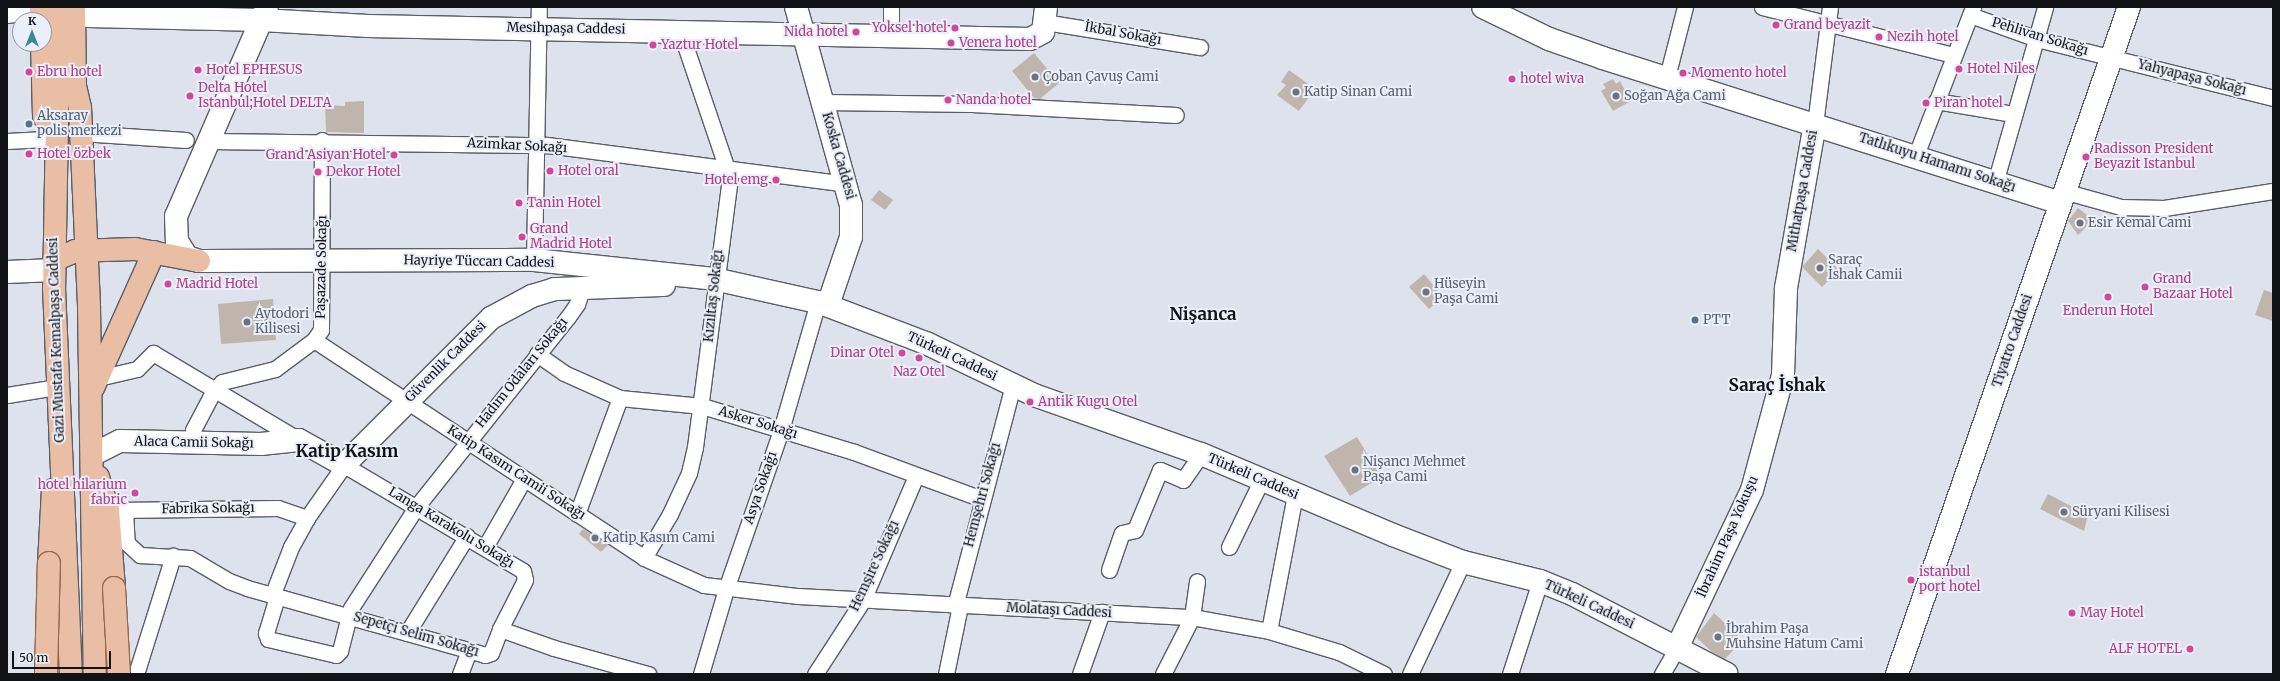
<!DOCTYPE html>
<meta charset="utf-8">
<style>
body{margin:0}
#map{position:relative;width:2280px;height:681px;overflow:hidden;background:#dde2ed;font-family:Merriweather,serif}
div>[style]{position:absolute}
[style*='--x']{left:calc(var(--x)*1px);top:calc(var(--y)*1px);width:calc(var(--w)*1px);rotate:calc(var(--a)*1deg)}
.building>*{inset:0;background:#bfb5ad}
.roads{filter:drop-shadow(1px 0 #5a5e68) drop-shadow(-1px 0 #5a5e68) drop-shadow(0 1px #5a5e68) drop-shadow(0 -1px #5a5e68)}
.street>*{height:15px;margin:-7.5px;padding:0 7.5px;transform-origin:7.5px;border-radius:7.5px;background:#fff}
.secondary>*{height:22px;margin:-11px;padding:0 11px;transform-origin:11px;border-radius:11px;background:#fff}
.primary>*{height:22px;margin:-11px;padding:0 11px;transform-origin:11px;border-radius:11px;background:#e9bea4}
.bridges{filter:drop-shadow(1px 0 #94664b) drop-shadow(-1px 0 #94664b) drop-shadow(0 1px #94664b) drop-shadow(0 -1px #94664b)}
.primary-bridge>*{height:22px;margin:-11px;padding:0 11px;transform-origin:11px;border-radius:11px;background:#e9bea4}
.dots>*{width:11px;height:11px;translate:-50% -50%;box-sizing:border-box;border:2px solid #eaeffa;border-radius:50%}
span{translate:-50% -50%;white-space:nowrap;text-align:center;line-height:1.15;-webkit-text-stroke:4px #eaeffa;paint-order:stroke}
.hotel-label{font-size:13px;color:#b23c85}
.left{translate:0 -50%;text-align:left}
.right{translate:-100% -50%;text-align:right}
.street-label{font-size:13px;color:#121317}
.worship-label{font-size:13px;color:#5b616d}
.service-label{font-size:13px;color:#4e5e75}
.district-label{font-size:17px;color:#121317;font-weight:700}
.frame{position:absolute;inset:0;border:8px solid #121317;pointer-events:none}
.north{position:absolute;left:12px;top:12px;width:40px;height:40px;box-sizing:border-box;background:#eaeffa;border:1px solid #94979f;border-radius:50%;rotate:0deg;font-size:11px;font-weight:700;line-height:16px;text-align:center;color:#121317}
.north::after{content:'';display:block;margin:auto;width:14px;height:18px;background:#428793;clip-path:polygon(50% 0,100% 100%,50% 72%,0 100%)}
.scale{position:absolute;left:12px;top:651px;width:99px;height:18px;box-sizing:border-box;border:2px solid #121317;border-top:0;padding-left:5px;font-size:12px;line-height:14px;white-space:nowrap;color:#121317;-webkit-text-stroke:3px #eaeffa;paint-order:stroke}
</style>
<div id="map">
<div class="building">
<div style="clip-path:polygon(1034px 53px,1059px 83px,1040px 99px,1034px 98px,1012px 71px)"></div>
<div style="clip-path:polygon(1289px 70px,1315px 89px,1299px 111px,1277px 95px,1286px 85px,1281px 82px)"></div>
<div style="clip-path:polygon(1613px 79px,1616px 84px,1620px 81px,1631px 101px,1613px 111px,1601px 91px,1606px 88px,1603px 84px)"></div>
<div style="clip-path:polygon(364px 101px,364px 133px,326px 132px,325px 105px,345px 106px,345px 102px)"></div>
<div style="clip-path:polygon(879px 190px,893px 200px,885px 210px,871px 200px)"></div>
<div style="clip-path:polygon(2078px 208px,2093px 220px,2078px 235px,2068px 221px)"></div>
<div style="clip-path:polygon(1818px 249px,1839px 270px,1822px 287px,1802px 267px)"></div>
<div style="clip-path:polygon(1424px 274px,1443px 297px,1429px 309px,1409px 287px)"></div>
<div style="clip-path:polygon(2264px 290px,2273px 293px,2273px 321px,2255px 315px)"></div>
<div style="clip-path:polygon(273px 299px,276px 340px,221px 344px,218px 304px)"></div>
<div style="clip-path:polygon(1357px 437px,1381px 477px,1350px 496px,1324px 456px)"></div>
<div style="clip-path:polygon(2048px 494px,2088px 515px,2084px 531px,2040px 509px)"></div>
<div style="clip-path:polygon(583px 529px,608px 545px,601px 552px,579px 534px)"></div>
<div style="clip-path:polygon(1714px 613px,1743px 640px,1725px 659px,1712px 652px,1696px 637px)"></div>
</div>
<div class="roads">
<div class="street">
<div style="--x:891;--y:7;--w:28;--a:90"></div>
<div style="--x:1762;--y:7;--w:197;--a:14.1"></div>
<div style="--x:7;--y:15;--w:34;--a:-8"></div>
<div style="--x:1970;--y:15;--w:71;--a:19.7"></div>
<div style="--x:2037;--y:39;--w:243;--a:14"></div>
<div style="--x:1045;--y:22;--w:157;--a:9.2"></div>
<div style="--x:1667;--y:77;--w:72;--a:-75.6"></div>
<div style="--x:1936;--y:101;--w:78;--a:9.6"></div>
<div style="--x:823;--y:102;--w:149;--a:0.8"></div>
<div style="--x:972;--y:104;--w:204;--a:3.1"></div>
<div style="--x:1815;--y:124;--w:118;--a:-82.7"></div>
<div style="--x:81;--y:133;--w:105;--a:3.8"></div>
<div style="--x:7;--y:141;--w:38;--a:-3"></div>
<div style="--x:209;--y:141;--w:338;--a:0.7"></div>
<div style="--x:547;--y:145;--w:302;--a:7.4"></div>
<div style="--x:1916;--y:155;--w:159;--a:-68.9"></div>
<div style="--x:1995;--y:183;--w:183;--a:-74.1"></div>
<div style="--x:2063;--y:191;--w:60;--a:15.4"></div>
<div style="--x:2121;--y:207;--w:43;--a:1.3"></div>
<div style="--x:2164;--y:208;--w:110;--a:-8.9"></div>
<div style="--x:534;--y:260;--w:253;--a:-88.9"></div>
<div style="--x:314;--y:340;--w:396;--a:33.4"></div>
<div style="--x:644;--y:558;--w:66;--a:24.2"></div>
<div style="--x:704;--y:585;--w:95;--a:6.7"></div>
<div style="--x:798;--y:596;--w:395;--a:3.1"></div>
<div style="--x:1192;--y:617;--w:78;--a:10.3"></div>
<div style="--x:1269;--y:631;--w:73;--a:16.7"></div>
<div style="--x:1339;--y:652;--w:50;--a:26.1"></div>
<div style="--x:537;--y:354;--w:33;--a:35"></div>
<div style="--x:564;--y:373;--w:61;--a:24.1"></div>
<div style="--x:620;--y:398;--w:82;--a:5.6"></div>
<div style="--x:702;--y:406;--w:159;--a:16.8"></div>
<div style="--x:854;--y:452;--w:136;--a:20.2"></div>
<div style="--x:98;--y:378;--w:40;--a:-13"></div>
<div style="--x:137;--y:369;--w:23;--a:-45"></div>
<div style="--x:153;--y:353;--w:170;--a:30.8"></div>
<div style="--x:7;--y:395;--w:51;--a:-9.1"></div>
<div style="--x:192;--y:442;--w:12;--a:-85"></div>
<div style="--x:193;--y:430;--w:45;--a:-62.3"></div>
<div style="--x:214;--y:390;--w:11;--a:-45"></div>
<div style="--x:222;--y:382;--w:55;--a:-13.8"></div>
<div style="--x:275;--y:369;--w:49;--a:-36.6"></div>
<div style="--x:314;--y:340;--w:12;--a:-55"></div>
<div style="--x:321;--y:330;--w:190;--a:-89.7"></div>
<div style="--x:116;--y:510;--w:162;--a:-0.7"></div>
<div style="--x:278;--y:508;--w:31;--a:19"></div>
<div style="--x:125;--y:510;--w:33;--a:87"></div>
<div style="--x:127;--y:543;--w:18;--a:43"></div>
<div style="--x:140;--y:555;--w:50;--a:3.4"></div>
<div style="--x:190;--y:558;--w:45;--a:30.5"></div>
<div style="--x:229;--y:581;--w:19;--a:21"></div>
<div style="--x:247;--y:588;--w:247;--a:15.7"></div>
<div style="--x:485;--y:655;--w:6;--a:-18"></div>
<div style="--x:491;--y:653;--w:26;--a:-69"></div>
<div style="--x:500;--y:629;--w:57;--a:19.4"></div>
<div style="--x:554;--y:648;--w:98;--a:15.5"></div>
<div style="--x:577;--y:514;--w:124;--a:-69.7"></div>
<div style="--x:485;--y:547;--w:78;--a:-60.2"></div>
<div style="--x:1229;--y:547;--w:73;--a:-64.1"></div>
<div style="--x:644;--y:558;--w:51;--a:-59.4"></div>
<div style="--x:670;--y:514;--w:45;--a:-65.1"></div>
<div style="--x:689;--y:473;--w:27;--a:-77"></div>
<div style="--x:695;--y:447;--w:271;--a:-82.6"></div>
<div style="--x:730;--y:178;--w:156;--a:-108.7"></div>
<div style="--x:1109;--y:570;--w:39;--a:-71"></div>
<div style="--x:1122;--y:533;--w:13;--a:-13"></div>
<div style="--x:1135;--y:530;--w:65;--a:-67.4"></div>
<div style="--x:1160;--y:470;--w:25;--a:23"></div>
<div style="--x:1183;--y:480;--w:32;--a:-55"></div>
<div style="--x:272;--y:596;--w:53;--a:-68.8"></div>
<div style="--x:291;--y:547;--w:33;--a:-61"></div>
<div style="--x:307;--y:518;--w:65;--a:-55.1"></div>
<div style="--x:344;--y:465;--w:208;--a:30.6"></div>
<div style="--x:523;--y:571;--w:9;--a:77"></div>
<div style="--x:525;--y:580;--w:55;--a:117"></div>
<div style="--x:277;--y:597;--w:38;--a:107"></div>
<div style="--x:266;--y:633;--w:6;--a:72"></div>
<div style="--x:268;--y:639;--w:70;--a:13.2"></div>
<div style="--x:336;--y:655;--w:6;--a:-45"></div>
<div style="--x:340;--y:651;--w:44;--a:-75.7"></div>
<div style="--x:351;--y:608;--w:121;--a:-57.1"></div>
<div style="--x:417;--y:506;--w:242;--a:-51.4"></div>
<div style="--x:568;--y:317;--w:16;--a:-55"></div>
<div style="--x:577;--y:304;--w:18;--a:-71"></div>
<div style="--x:955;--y:606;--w:228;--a:-75.3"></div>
<div style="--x:1269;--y:631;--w:138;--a:-79.2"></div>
<div style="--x:407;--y:633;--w:114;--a:-58.3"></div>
<div style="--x:136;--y:674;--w:124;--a:-72.6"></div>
<div style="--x:460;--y:674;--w:26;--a:-69"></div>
<div style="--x:701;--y:674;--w:89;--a:-73.6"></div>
<div style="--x:726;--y:589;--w:168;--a:-70.9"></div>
<div style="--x:781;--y:430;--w:133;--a:-73.9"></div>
<div style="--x:815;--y:674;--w:88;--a:-57"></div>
<div style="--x:863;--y:600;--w:135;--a:-66.9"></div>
<div style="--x:946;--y:674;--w:69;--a:-78.4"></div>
<div style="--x:1080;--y:674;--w:66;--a:-70.5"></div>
<div style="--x:1163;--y:674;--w:64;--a:-63"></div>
<div style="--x:1192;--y:617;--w:36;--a:-82"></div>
<div style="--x:1410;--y:674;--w:124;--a:-64.7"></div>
<div style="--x:1510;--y:674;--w:98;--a:-72.1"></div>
<div style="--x:1662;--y:674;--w:28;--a:-60"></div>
</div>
<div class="secondary">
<div style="--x:267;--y:7;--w:228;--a:113.5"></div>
<div style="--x:176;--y:216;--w:25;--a:88"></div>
<div style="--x:177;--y:241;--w:19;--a:58"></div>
<div style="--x:187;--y:257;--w:13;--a:18"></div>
<div style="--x:199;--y:261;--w:335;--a:-0.2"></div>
<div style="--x:534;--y:260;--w:181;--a:6"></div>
<div style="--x:714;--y:279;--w:107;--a:12.5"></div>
<div style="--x:818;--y:302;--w:118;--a:20.9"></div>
<div style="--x:928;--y:344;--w:118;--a:25.7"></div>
<div style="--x:1034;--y:395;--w:177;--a:19.5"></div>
<div style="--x:1201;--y:454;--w:208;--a:22.9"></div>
<div style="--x:1393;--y:535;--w:75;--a:21.1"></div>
<div style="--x:1463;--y:562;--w:79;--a:13.9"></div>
<div style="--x:1540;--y:581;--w:35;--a:22"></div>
<div style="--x:1572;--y:594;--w:174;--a:27.3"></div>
<div style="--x:796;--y:7;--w:205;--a:74.5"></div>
<div style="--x:851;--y:205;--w:32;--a:90"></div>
<div style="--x:851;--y:237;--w:72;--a:108.7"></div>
<div style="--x:1483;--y:7;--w:73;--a:25.9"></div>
<div style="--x:1549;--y:39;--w:57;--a:19.4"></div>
<div style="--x:1603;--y:58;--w:478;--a:17.6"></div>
<div style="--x:88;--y:16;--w:173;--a:1.3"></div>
<div style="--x:261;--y:20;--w:107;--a:3.2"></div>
<div style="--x:368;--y:26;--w:662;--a:1.12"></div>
<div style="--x:1030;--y:39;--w:15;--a:-28"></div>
<div style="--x:1043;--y:32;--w:25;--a:-83"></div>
<div style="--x:7;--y:272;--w:47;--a:-2.4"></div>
<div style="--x:92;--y:455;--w:31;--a:-27"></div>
<div style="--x:120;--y:441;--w:141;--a:1.2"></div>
<div style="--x:261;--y:444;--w:38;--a:-6"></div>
<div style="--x:299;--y:440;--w:51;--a:29.1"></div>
<div style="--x:344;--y:465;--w:208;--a:-45"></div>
<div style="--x:491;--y:318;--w:47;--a:-28.2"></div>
<div style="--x:532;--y:296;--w:24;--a:-17"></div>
<div style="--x:555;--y:289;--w:109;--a:-2.1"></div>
<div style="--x:1676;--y:650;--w:177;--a:-64.6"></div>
<div style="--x:1752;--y:490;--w:119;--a:-74.9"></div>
<div style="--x:1783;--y:375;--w:87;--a:-88"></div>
<div style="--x:1786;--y:288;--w:167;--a:-80"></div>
<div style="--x:1897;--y:674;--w:706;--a:-70.82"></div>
</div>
<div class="primary">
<div style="--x:41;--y:7;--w:13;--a:90"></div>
<div style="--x:59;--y:7;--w:281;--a:91"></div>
<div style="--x:54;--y:288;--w:386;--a:87.5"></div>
<div style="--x:74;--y:7;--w:79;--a:89.3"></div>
<div style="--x:75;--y:86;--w:22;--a:77"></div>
<div style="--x:80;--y:107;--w:201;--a:87.4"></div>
<div style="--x:89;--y:308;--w:366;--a:89.1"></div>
<div style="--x:42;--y:44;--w:73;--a:88.4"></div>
<div style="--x:54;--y:260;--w:23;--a:-23"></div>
<div style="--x:75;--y:251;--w:60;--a:-1.9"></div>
<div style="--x:135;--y:249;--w:65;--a:10.6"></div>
<div style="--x:93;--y:388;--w:149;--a:-65.8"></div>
<div style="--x:98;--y:477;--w:34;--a:73"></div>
<div style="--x:108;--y:510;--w:78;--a:85.6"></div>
<div style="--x:49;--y:563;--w:73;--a:-86.9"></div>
</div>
</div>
<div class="bridges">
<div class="primary-bridge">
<div style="--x:114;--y:588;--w:86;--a:86.7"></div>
<div style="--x:46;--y:674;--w:111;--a:-88.5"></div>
</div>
</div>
<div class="dots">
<div style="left:1776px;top:25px;background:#d1479c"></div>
<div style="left:955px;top:28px;background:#d1479c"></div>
<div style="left:856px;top:32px;background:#d1479c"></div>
<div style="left:1879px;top:37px;background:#d1479c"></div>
<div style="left:951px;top:43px;background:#d1479c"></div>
<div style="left:653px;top:45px;background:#d1479c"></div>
<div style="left:1959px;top:69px;background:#d1479c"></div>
<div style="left:198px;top:70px;background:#d1479c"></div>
<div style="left:29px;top:72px;background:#d1479c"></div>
<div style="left:1683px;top:73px;background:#d1479c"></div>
<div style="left:1035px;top:77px;background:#6b7280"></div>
<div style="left:1512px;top:79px;background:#d1479c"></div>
<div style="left:1296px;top:92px;background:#6b7280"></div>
<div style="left:190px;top:96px;background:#d1479c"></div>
<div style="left:1616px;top:96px;background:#6b7280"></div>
<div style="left:948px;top:100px;background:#d1479c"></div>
<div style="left:1926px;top:103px;background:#d1479c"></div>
<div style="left:29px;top:124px;background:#5c6f8a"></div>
<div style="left:29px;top:154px;background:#d1479c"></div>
<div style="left:394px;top:155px;background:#d1479c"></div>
<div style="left:2086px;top:157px;background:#d1479c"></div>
<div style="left:550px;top:171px;background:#d1479c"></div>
<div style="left:318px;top:172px;background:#d1479c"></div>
<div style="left:776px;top:180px;background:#d1479c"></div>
<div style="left:519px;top:203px;background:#d1479c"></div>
<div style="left:2080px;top:223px;background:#6b7280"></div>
<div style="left:522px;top:237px;background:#d1479c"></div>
<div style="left:1820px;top:268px;background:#6b7280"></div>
<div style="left:168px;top:284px;background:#d1479c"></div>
<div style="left:2145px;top:287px;background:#d1479c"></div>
<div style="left:1426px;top:292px;background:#6b7280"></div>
<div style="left:2108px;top:297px;background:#d1479c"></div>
<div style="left:1695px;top:320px;background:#5c6f8a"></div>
<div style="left:247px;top:322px;background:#6b7280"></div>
<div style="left:902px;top:353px;background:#d1479c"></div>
<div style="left:919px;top:358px;background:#d1479c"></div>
<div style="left:1030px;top:402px;background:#d1479c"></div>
<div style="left:1355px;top:470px;background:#6b7280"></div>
<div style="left:135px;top:493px;background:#d1479c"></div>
<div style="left:2064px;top:512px;background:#6b7280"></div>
<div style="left:595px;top:538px;background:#6b7280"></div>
<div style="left:1911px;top:580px;background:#d1479c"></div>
<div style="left:2072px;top:613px;background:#d1479c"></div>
<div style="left:1718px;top:637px;background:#6b7280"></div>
<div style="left:2190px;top:649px;background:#d1479c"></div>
</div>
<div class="hotel-label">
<span class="left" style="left:1784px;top:25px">Grand beyazit</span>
<span class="right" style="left:947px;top:28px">Yoksel hotel</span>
<span class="right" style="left:848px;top:32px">Nida hotel</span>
<span class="left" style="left:1887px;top:37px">Nezih hotel</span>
<span class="left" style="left:959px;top:43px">Venera hotel</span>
<span class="left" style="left:661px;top:45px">Yaztur Hotel</span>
<span class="left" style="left:1967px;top:69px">Hotel Niles</span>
<span class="left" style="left:206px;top:70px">Hotel EPHESUS</span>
<span class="left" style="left:37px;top:72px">Ebru hotel</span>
<span class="left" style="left:1691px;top:73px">Momento hotel</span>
<span class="left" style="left:1520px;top:79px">hotel wiva</span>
<span class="left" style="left:198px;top:96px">Delta Hotel<br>Istanbul;Hotel DELTA</span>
<span class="left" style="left:956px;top:100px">Nanda hotel</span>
<span class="left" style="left:1934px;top:103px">Piran hotel</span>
<span class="left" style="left:2094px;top:157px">Radisson President<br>Beyazit Istanbul</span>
<span class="left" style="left:37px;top:154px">Hotel özbek</span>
<span class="right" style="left:386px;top:155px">Grand Asiyan Hotel</span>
<span class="left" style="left:558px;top:171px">Hotel oral</span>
<span class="left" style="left:326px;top:172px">Dekor Hotel</span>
<span class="right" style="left:768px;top:180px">Hotel emg</span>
<span class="left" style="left:527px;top:203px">Tanin Hotel</span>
<span class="left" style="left:530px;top:237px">Grand<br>Madrid Hotel</span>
<span class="left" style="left:2153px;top:287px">Grand<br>Bazaar Hotel</span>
<span class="left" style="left:176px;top:284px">Madrid Hotel</span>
<span style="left:2108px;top:311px">Enderun Hotel</span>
<span class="right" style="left:894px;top:353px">Dinar Otel</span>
<span style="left:919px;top:372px">Naz Otel</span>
<span class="left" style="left:1038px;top:402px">Antik Kugu Otel</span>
<span class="right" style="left:127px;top:493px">hotel hilarium<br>fabric</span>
<span class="left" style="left:1919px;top:580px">istanbul<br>port hotel</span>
<span class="left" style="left:2080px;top:613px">May Hotel</span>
<span class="right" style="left:2182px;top:649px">ALF HOTEL</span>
</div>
<div class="street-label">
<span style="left:566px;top:29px;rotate:1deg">Mesihpaşa Caddesi</span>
<span style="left:1123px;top:34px;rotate:10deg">İkbal Sokağı</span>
<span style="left:2040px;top:37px;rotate:17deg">Pehlivan Sokağı</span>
<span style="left:2192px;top:78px;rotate:14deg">Yahyapaşa Sokağı</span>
<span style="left:517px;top:146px;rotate:3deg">Azimkar Sokağı</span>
<span style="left:838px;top:156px;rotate:74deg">Koska Caddesi</span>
<span style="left:1937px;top:163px;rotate:18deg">Tatlıkuyu Hamamı Sokağı</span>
<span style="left:1803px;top:191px;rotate:-80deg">Mithatpaşa Caddesi</span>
<span style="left:479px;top:262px;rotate:1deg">Hayriye Tüccarı Caddesi</span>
<span style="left:322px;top:267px;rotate:-89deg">Paşazade Sokağı</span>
<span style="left:714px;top:296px;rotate:-84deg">Kızıltaş Sokağı</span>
<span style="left:57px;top:340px;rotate:-92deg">Gazi Mustafa Kemalpaşa Caddesi</span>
<span style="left:2013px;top:341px;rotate:-71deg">Tiyatro Caddesi</span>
<span style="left:952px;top:357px;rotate:25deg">Türkeli Caddesi</span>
<span style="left:446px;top:362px;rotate:-45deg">Güvenlik Caddesi</span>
<span style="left:522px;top:373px;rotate:-51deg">Hadım Odaları Sokağı</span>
<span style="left:758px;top:423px;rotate:17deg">Asker Sokağı</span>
<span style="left:194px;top:443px;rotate:1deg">Alaca Camii Sokağı</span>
<span style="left:516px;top:473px;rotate:33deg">Katip Kasım Camii Sokağı</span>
<span style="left:1253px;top:477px;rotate:23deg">Türkeli Caddesi</span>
<span style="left:761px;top:488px;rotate:-71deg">Asya Sokağı</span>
<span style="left:983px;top:495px;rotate:-75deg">Hemşehri Sokağı</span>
<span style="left:208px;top:509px;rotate:-1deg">Fabrika Sokağı</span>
<span style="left:451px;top:528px;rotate:31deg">Langa Karakolu Sokağı</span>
<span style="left:1728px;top:537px;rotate:-66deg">İbrahim Paşa Yokuşu</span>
<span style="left:875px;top:566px;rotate:-65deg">Hemşire Sokağı</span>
<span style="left:1589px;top:605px;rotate:25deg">Türkeli Caddesi</span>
<span style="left:1059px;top:611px;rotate:3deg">Molataşı Caddesi</span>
<span style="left:416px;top:635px;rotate:16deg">Sepetçi Selim Sokağı</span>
</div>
<div class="worship-label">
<span class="left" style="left:1043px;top:77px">Çoban Çavuş Cami</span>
<span class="left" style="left:1304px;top:92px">Katip Sinan Cami</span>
<span class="left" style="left:1624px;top:96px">Soğan Ağa Cami</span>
<span class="left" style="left:2088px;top:223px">Esir Kemal Cami</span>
<span class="left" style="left:1828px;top:268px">Saraç<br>İshak Camii</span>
<span class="left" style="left:1434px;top:292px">Hüseyin<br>Paşa Cami</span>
<span class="left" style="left:255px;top:322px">Aytodori<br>Kilisesi</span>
<span class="left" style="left:1363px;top:470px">Nişancı Mehmet<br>Paşa Cami</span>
<span class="left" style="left:2072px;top:512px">Süryani Kilisesi</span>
<span class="left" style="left:603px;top:538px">Katip Kasım Cami</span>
<span class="left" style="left:1726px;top:637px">İbrahim Paşa<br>Muhsine Hatum Cami</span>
</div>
<div class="service-label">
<span class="left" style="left:37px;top:124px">Aksaray<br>polis merkezi</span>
<span class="left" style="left:1703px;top:320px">PTT</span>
</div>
<div class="district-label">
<span style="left:1203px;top:315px">Nişanca</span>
<span style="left:1777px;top:386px">Saraç İshak</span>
<span style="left:347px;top:452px">Katip Kasım</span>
</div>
<div class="frame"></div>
<div class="north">K</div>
<div class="scale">50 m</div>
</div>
